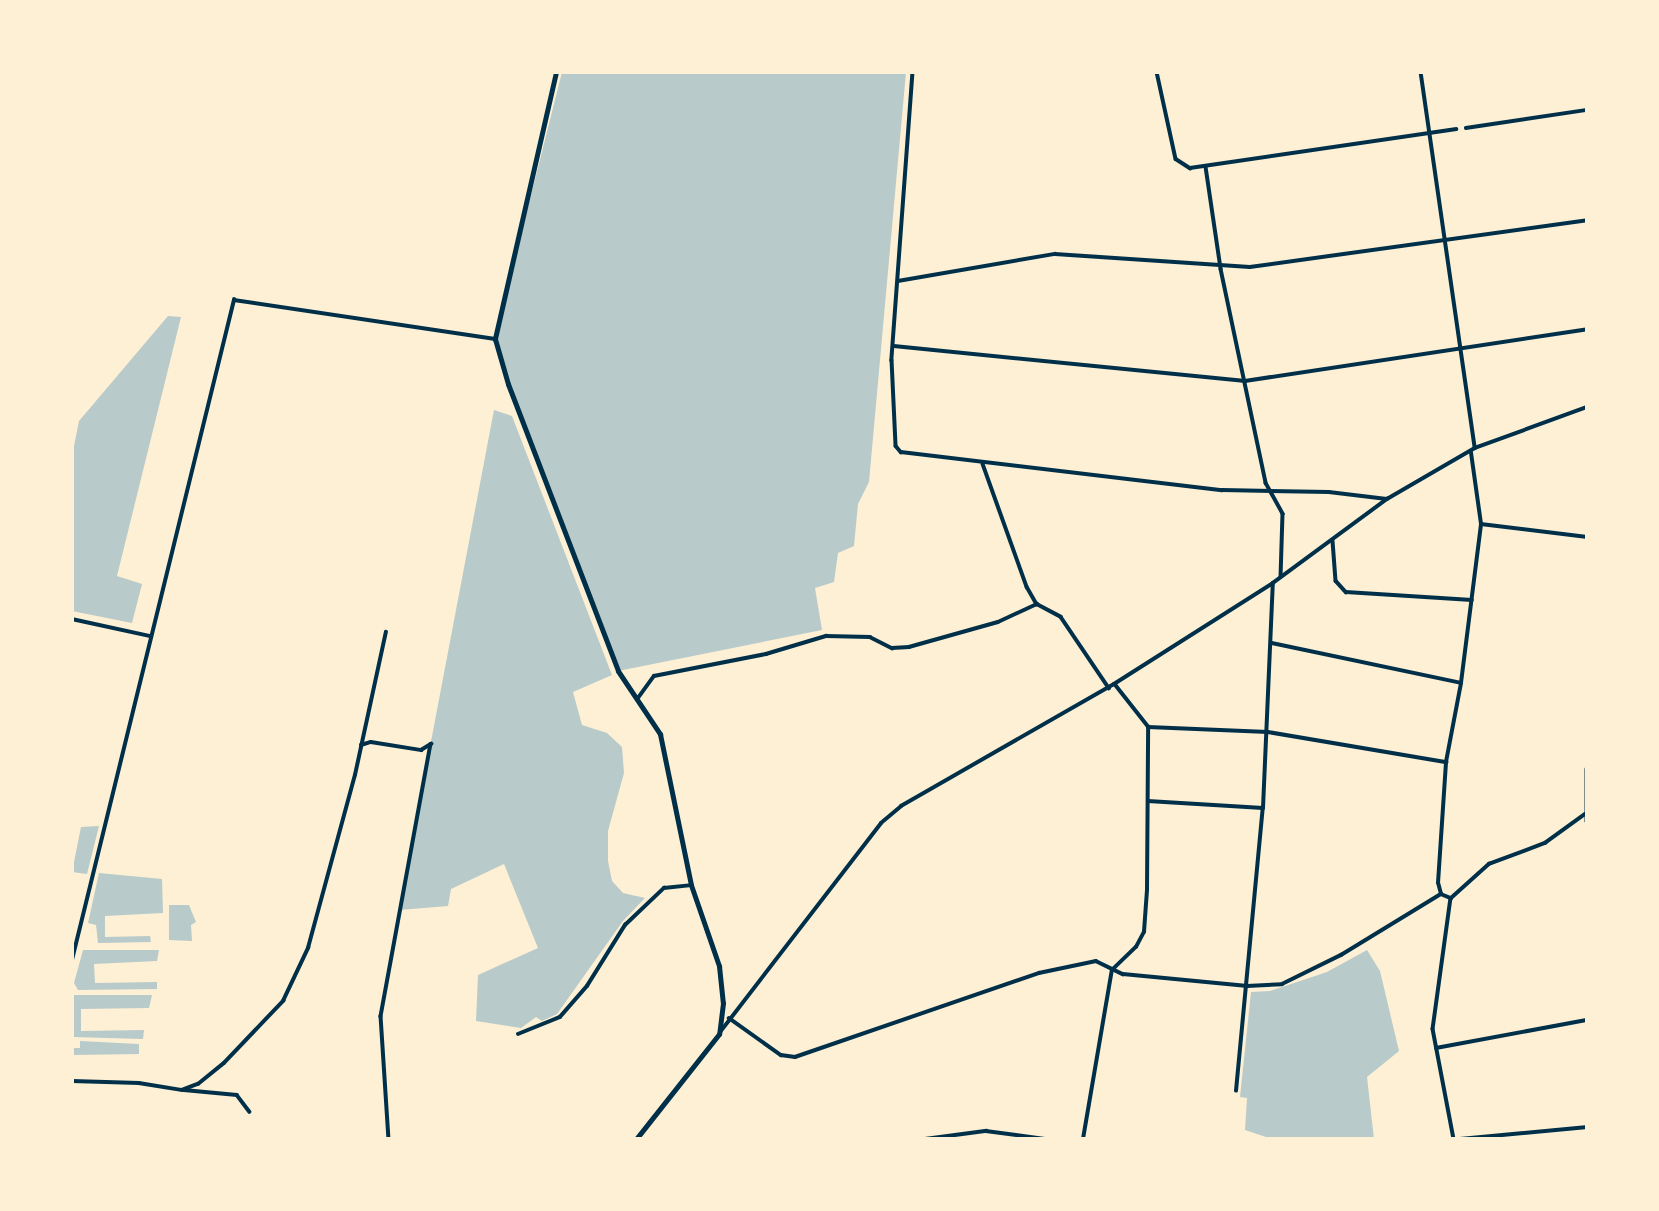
<!DOCTYPE html>
<style>
body{margin:0}
#map{position:relative;width:1659px;height:1211px;overflow:hidden;background:#fdf0d5;font-family:Rubik,sans-serif}
div>[style]{position:absolute}
[style*='--x']{left:calc(var(--x)*1px);top:calc(var(--y)*1px);width:calc(var(--w)*1px);rotate:calc(var(--a)*1deg)}
.green>*{inset:0;background:#b9caca}
.minor>*{height:3.5px;margin:-1.75px;padding:0 1.75px;transform-origin:1.75px;border-radius:1.75px;background:#003049}
.tertiary>*{height:5px;margin:-2.5px;padding:0 2.5px;transform-origin:2.5px;border-radius:2.5px;background:#003049}
span{translate:-50% -50%;white-space:nowrap;text-align:center;line-height:1.15;-webkit-text-stroke:5px #fdf0d5;paint-order:stroke}
.frame{position:absolute;inset:0;border:74px solid #fdf0d5;pointer-events:none}
</style>
<div id="map">
<div class="green">
<div style="clip-path:polygon(562px 72px,906px 72px,869px 482px,858px 504px,854px 546px,838px 553px,834px 582px,815px 588px,822px 630px,618px 671px,508px 384px,495px 339px)"></div>
<div style="clip-path:polygon(168px 316px,181px 317px,117px 576px,142px 584px,132px 623px,72px 611px,72px 456px,79px 421px)"></div>
<div style="clip-path:polygon(494px 410px,512px 416px,612px 675px,573px 692px,582px 725px,607px 733px,622px 747px,624px 773px,608px 831px,608px 861px,612px 881px,623px 893px,645px 898px,623px 921px,557px 1014px,542px 1021px,536px 1017px,521px 1028px,476px 1021px,478px 975px,538px 948px,504px 864px,451px 889px,448px 906px,399px 910px)"></div>
<div style="clip-path:polygon(99px 826px,87px 874px,72px 872px,81px 827px)"></div>
<div style="clip-path:polygon(99px 873px,162px 879px,163px 913px,105px 916px,105px 937px,150px 936px,151px 942px,98px 943px,96px 925px,88px 923px)"></div>
<div style="clip-path:polygon(169px 905px,189px 905px,196px 922px,191px 925px,192px 941px,169px 940px)"></div>
<div style="clip-path:polygon(83px 950px,159px 950px,157px 961px,94px 964px,95px 983px,157px 982px,157px 989px,78px 990px,74px 983px)"></div>
<div style="clip-path:polygon(1367px 950px,1380px 971px,1399px 1051px,1367px 1077px,1374px 1139px,1272px 1139px,1245px 1130px,1247px 1098px,1240px 1097px,1251px 992px,1270px 991px,1327px 972px)"></div>
<div style="clip-path:polygon(72px 995px,152px 995px,149px 1008px,81px 1009px,81px 1031px,144px 1030px,143px 1039px,72px 1037px)"></div>
<div style="clip-path:polygon(80px 1041px,139px 1044px,139px 1054px,72px 1055px,72px 1048px,80px 1048px)"></div>
</div>
<div class="minor">
<div style="--x:913;--y:72;--w:289;--a:94.2"></div>
<div style="--x:892;--y:360;--w:86;--a:87.3"></div>
<div style="--x:896;--y:446;--w:8;--a:50"></div>
<div style="--x:901;--y:452;--w:323;--a:6.8"></div>
<div style="--x:1222;--y:490;--w:107;--a:1.1"></div>
<div style="--x:1329;--y:492;--w:58;--a:6.9"></div>
<div style="--x:1157;--y:72;--w:89;--a:77.7"></div>
<div style="--x:1176;--y:159;--w:17;--a:33"></div>
<div style="--x:1190;--y:168;--w:269;--a:-8.3"></div>
<div style="--x:1421;--y:72;--w:380;--a:81.8"></div>
<div style="--x:1466;--y:128;--w:122;--a:-8.5"></div>
<div style="--x:1206;--y:167;--w:103;--a:81.6"></div>
<div style="--x:1221;--y:269;--w:219;--a:78.1"></div>
<div style="--x:1266;--y:483;--w:35;--a:61"></div>
<div style="--x:1283;--y:514;--w:62;--a:91.8"></div>
<div style="--x:898;--y:281;--w:159;--a:-9.8"></div>
<div style="--x:1055;--y:254;--w:195;--a:3.8"></div>
<div style="--x:1250;--y:267;--w:340;--a:-7.9"></div>
<div style="--x:894;--y:346;--w:353;--a:5.7"></div>
<div style="--x:1245;--y:381;--w:346;--a:-8.6"></div>
<div style="--x:983;--y:464;--w:131;--a:70.3"></div>
<div style="--x:1027;--y:587;--w:20;--a:60"></div>
<div style="--x:1037;--y:604;--w:27;--a:28"></div>
<div style="--x:1061;--y:617;--w:86;--a:55.9"></div>
<div style="--x:1481;--y:524;--w:107;--a:7"></div>
<div style="--x:1333;--y:541;--w:40;--a:85.7"></div>
<div style="--x:1336;--y:581;--w:15;--a:48"></div>
<div style="--x:1346;--y:592;--w:126;--a:3.6"></div>
<div style="--x:72;--y:619;--w:80;--a:12.3"></div>
<div style="--x:1272;--y:643;--w:193;--a:11.9"></div>
<div style="--x:638;--y:698;--w:27;--a:-54"></div>
<div style="--x:654;--y:676;--w:114;--a:-11.1"></div>
<div style="--x:766;--y:654;--w:63;--a:-16.7"></div>
<div style="--x:826;--y:636;--w:44;--a:1.3"></div>
<div style="--x:870;--y:637;--w:25;--a:27"></div>
<div style="--x:892;--y:648;--w:17;--a:-3"></div>
<div style="--x:909;--y:647;--w:92;--a:-15.7"></div>
<div style="--x:998;--y:622;--w:43;--a:-24.8"></div>
<div style="--x:1148;--y:727;--w:120;--a:2.4"></div>
<div style="--x:1268;--y:732;--w:181;--a:9.6"></div>
<div style="--x:361;--y:745;--w:10;--a:-17"></div>
<div style="--x:371;--y:742;--w:51;--a:9.1"></div>
<div style="--x:421;--y:750;--w:12;--a:-31"></div>
<div style="--x:431;--y:744;--w:277;--a:100.4"></div>
<div style="--x:381;--y:1016;--w:123;--a:86.3"></div>
<div style="--x:1587;--y:769;--w:52;--a:90"></div>
<div style="--x:1148;--y:801;--w:115;--a:3.5"></div>
<div style="--x:1441;--y:894;--w:11;--a:-105"></div>
<div style="--x:1438;--y:883;--w:121;--a:-86.2"></div>
<div style="--x:1446;--y:762;--w:80;--a:-79.2"></div>
<div style="--x:1461;--y:683;--w:160;--a:-82.8"></div>
<div style="--x:1481;--y:524;--w:72;--a:-98"></div>
<div style="--x:1451;--y:898;--w:132;--a:97.8"></div>
<div style="--x:1433;--y:1029;--w:112;--a:79.2"></div>
<div style="--x:72;--y:960;--w:680;--a:-76.21"></div>
<div style="--x:234;--y:300;--w:264;--a:8.5"></div>
<div style="--x:729;--y:1018;--w:64;--a:35.4"></div>
<div style="--x:781;--y:1055;--w:14;--a:8"></div>
<div style="--x:795;--y:1057;--w:258;--a:-19"></div>
<div style="--x:1039;--y:973;--w:58;--a:-11.9"></div>
<div style="--x:1096;--y:961;--w:30;--a:26"></div>
<div style="--x:1123;--y:974;--w:125;--a:5.5"></div>
<div style="--x:1247;--y:986;--w:35;--a:-3"></div>
<div style="--x:1282;--y:984;--w:66;--a:-26.2"></div>
<div style="--x:1341;--y:955;--w:117;--a:-31.4"></div>
<div style="--x:1441;--y:894;--w:11;--a:22"></div>
<div style="--x:1451;--y:898;--w:51;--a:-41.8"></div>
<div style="--x:1489;--y:864;--w:60;--a:-20.6"></div>
<div style="--x:1545;--y:843;--w:49;--a:-35.9"></div>
<div style="--x:721;--y:1031;--w:262;--a:-52.4"></div>
<div style="--x:881;--y:823;--w:26;--a:-40"></div>
<div style="--x:901;--y:806;--w:245;--a:-29.8"></div>
<div style="--x:1114;--y:684;--w:188;--a:-32.4"></div>
<div style="--x:1273;--y:583;--w:142;--a:-36.4"></div>
<div style="--x:1387;--y:499;--w:102;--a:-30.1"></div>
<div style="--x:1475;--y:448;--w:119;--a:-20.1"></div>
<div style="--x:518;--y:1034;--w:45;--a:-22"></div>
<div style="--x:560;--y:1017;--w:41;--a:-48.9"></div>
<div style="--x:587;--y:986;--w:72;--a:-58.1"></div>
<div style="--x:625;--y:925;--w:54;--a:-43.5"></div>
<div style="--x:664;--y:888;--w:27;--a:-6"></div>
<div style="--x:1436;--y:1048;--w:154;--a:-10.5"></div>
<div style="--x:72;--y:1081;--w:67;--a:1.7"></div>
<div style="--x:139;--y:1083;--w:44;--a:9.2"></div>
<div style="--x:182;--y:1090;--w:17;--a:-21"></div>
<div style="--x:198;--y:1084;--w:33;--a:-39"></div>
<div style="--x:224;--y:1063;--w:86;--a:-46.4"></div>
<div style="--x:283;--y:1001;--w:59;--a:-64.7"></div>
<div style="--x:308;--y:948;--w:179;--a:-74.8"></div>
<div style="--x:355;--y:775;--w:146;--a:-77.8"></div>
<div style="--x:184;--y:1090;--w:53;--a:5.4"></div>
<div style="--x:237;--y:1095;--w:21;--a:53"></div>
<div style="--x:1236;--y:1091;--w:284;--a:-84.6"></div>
<div style="--x:1263;--y:808;--w:225;--a:-87.5"></div>
<div style="--x:925;--y:1139;--w:62;--a:-7.5"></div>
<div style="--x:986;--y:1131;--w:61;--a:7.6"></div>
<div style="--x:1083;--y:1139;--w:171;--a:-80.3"></div>
<div style="--x:1112;--y:970;--w:33;--a:-44"></div>
<div style="--x:1136;--y:947;--w:17;--a:-62"></div>
<div style="--x:1144;--y:932;--w:42;--a:-85.9"></div>
<div style="--x:1147;--y:890;--w:163;--a:-89.6"></div>
<div style="--x:1148;--y:727;--w:53;--a:-128.2"></div>
<div style="--x:1460;--y:1139;--w:128;--a:-5.4"></div>
</div>
<div class="tertiary">
<div style="--x:556;--y:72;--w:274;--a:102.9"></div>
<div style="--x:495;--y:339;--w:47;--a:73.9"></div>
<div style="--x:508;--y:384;--w:307;--a:69"></div>
<div style="--x:618;--y:671;--w:76;--a:56.3"></div>
<div style="--x:660;--y:734;--w:154;--a:78.4"></div>
<div style="--x:691;--y:885;--w:86;--a:70.9"></div>
<div style="--x:719;--y:966;--w:37;--a:84"></div>
<div style="--x:723;--y:1003;--w:31;--a:97"></div>
<div style="--x:719;--y:1034;--w:134;--a:128.3"></div>
</div>
<div class="frame"></div>
</div>
